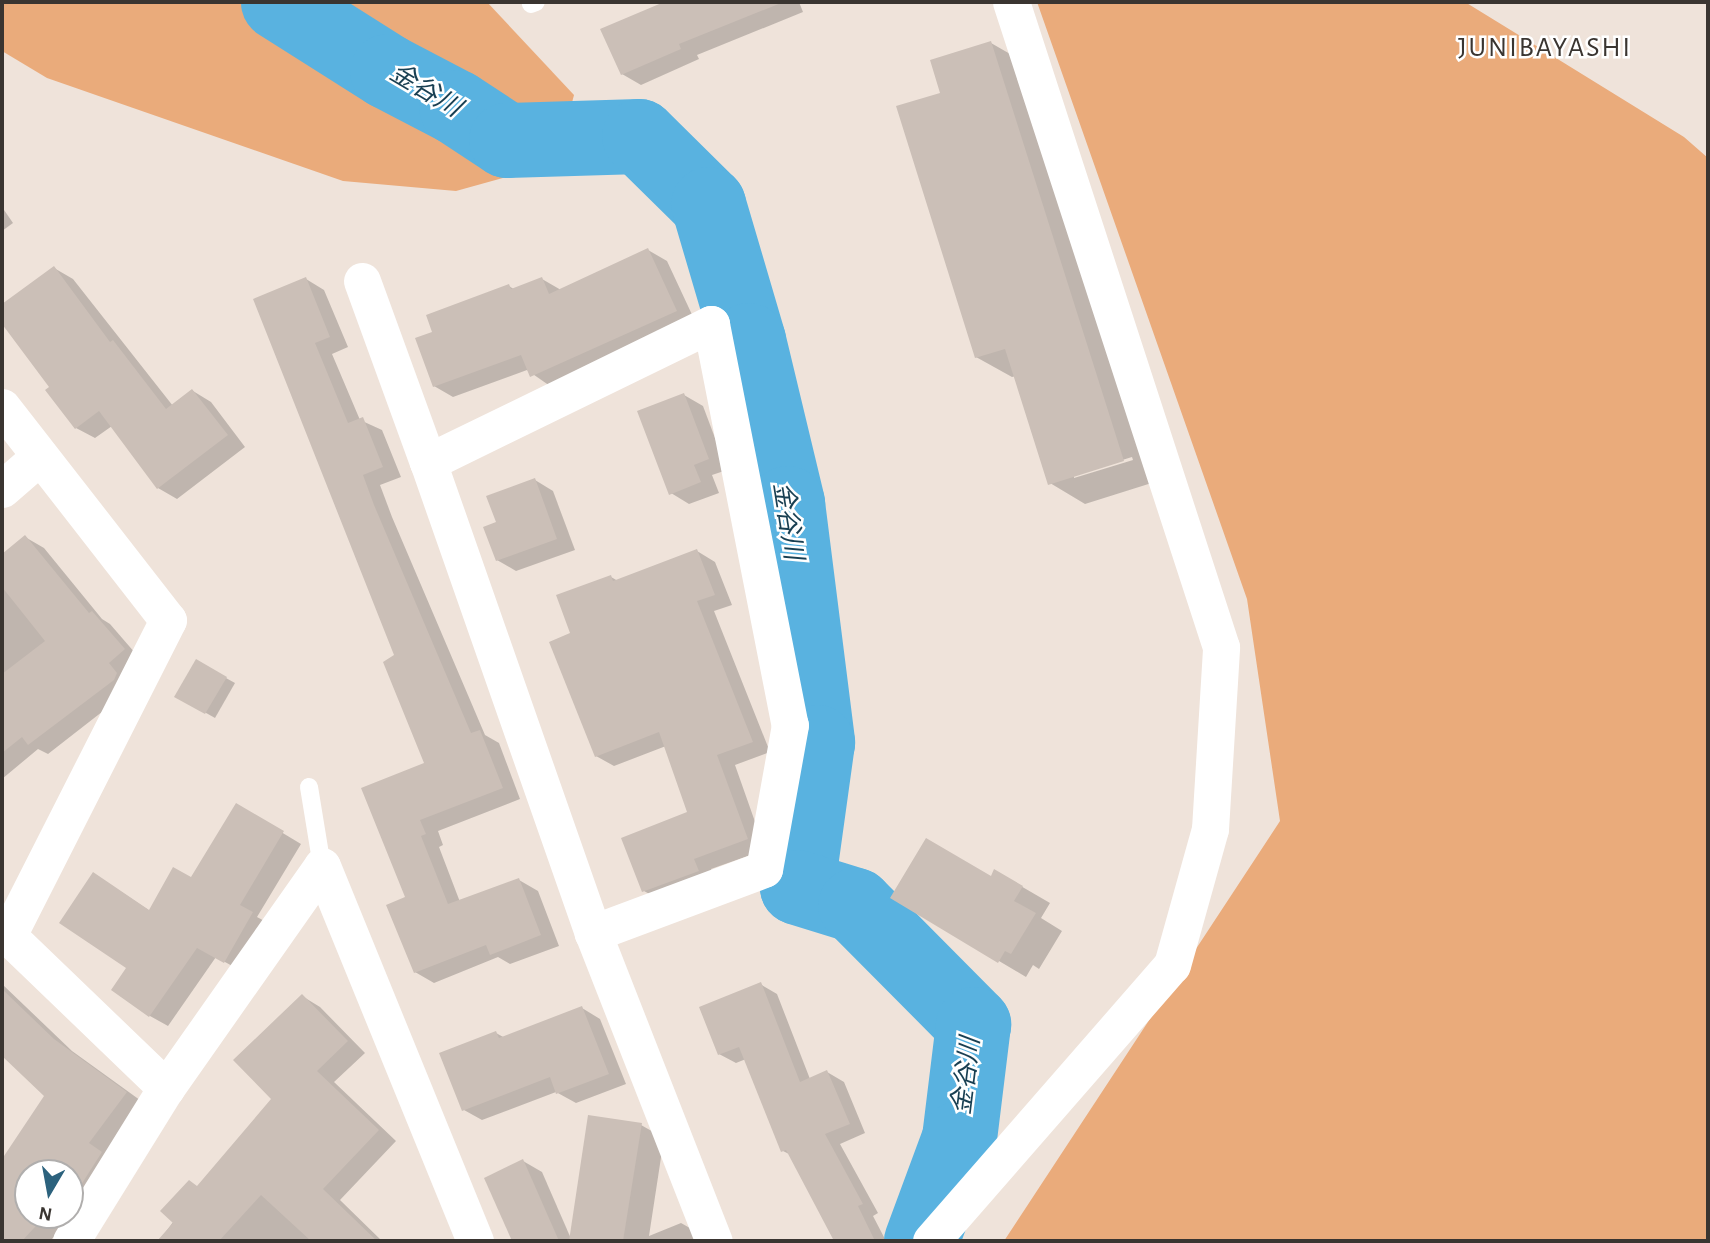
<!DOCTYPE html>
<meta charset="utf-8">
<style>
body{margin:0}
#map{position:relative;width:1710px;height:1243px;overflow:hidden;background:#efe3da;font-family:"Alegreya Sans","Noto Sans JP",sans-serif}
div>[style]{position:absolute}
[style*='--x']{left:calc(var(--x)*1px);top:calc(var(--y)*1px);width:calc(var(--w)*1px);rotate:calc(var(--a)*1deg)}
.green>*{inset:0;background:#eaab7b}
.shadow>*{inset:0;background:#0003}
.river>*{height:75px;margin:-37.5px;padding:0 37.5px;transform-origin:37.5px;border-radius:37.5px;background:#59b2e0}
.building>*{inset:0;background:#cbbfb7}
.service>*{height:18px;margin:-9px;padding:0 9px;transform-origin:9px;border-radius:9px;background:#fff}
.minor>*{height:37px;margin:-18.5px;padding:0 18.5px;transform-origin:18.5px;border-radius:18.5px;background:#fff}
span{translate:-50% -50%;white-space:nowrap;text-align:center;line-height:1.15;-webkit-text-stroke:5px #fff;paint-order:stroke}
.water-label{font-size:26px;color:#183f52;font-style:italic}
.quarter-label{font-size:28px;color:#3a3531;letter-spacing:2px}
.frame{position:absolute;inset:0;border:4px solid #3a3531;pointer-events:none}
.north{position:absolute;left:14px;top:1159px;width:70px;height:70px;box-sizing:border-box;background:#fff;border:2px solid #b0aead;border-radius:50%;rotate:190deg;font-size:19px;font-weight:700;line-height:28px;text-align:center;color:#3a3531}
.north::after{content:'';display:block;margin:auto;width:24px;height:32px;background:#2c627d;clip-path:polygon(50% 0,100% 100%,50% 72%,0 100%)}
</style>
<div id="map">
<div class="green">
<div style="clip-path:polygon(2px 2px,487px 2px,574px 95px,556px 163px,456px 191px,343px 181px,47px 78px,2px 51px)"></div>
<div style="clip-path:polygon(1037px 2px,1465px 2px,1684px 137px,1708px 158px,1708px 1241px,1004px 1241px,1280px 821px,1247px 599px)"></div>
</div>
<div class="shadow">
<div style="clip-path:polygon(668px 2px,799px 2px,803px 12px,697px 55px,699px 59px,641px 85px,622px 74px,603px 30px)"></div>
<div style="clip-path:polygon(evenodd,991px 43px,1026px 63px,1158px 481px,1085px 504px,1050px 483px,1016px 376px,1012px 377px,976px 357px,942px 94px,991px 43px,1132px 457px,1133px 460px,1074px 478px,1074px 475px,1132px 457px)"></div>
<div style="clip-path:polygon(2px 207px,13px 223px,2px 231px)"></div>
<div style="clip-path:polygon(648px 250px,667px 261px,695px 321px,550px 386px,527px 370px,453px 397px,434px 386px,434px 333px,509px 286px,515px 290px,542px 279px,561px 290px)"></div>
<div style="clip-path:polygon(54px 268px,73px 279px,173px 406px,193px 391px,211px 402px,245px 447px,177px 499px,158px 488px,112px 426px,95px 438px,76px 428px,51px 388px,2px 321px,2px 306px)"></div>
<div style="clip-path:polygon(306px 279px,324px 290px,348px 347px,332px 354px,360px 420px,382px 430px,401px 477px,380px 485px,392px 517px,485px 735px,499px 743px,520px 799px,438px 831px,443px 845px,439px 847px,460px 902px,519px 880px,538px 891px,559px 946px,510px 964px,498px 957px,434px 983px,415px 972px,407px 898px,427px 764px,396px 656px,255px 300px)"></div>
<div style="clip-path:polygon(684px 395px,703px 406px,727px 470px,712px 475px,719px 493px,689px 504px,671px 493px)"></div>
<div style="clip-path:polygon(535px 480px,553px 491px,575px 550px,516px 571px,497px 560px,498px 523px)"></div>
<div style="clip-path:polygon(25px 537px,44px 548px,102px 619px,110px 624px,142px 661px,107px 708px,48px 754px,38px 749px,2px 779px,2px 556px)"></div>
<div style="clip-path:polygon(697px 551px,715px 562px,732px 605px,714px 611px,770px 752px,735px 765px,765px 850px,711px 869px,716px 881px,662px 901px,644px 891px,689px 813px,666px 746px,614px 766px,596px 756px,573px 634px,611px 577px,618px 581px)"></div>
<div style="clip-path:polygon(197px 662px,235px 683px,215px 718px,176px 696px)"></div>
<div style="clip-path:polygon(236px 805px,301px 844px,257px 917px,270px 924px,243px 972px,216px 957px,168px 1026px,150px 1016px,128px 968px,94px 874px,150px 911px,192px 879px)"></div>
<div style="clip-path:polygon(995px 871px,1050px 903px,1041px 918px,1062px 931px,1039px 969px,1033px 965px,1026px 977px,999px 961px,992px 878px)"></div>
<div style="clip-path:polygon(evenodd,2px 984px,72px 1051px,144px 1103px,87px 1201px,50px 1241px,2px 1241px,2px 1160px,47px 1096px,2px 1053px,2px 984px,28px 1173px,70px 1173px,70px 1215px,28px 1215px,28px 1173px)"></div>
<div style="clip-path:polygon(760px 984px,777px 994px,810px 1079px,827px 1072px,844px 1082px,865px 1133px,840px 1144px,878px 1213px,873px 1216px,886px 1241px,836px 1241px,791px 1155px,783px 1151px,746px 1059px,736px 1063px,719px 1054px)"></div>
<div style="clip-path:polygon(302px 996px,320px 1007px,365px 1053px,334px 1082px,396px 1141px,340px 1200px,382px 1241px,159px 1241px,199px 1187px,273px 1099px)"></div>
<div style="clip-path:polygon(582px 1008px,600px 1019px,626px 1084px,576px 1103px,556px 1092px,482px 1120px,464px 1110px,496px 1033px,505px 1038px)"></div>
<div style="clip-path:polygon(641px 1125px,664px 1138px,649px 1236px,681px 1223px,704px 1236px,707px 1241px,608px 1241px,606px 1236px)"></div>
<div style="clip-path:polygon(523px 1161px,542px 1172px,572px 1241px,514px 1241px,486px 1179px)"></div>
</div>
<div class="river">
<div style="--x:278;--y:2;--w:129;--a:32.3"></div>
<div style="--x:387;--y:71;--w:78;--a:27.6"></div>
<div style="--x:456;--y:107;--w:60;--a:33.4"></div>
<div style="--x:506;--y:140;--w:133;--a:-1.7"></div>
<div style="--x:639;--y:136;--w:97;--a:44.6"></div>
<div style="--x:708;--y:204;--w:142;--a:73.6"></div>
<div style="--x:748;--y:340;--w:168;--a:76.5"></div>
<div style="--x:787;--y:503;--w:241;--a:82.8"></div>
<div style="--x:817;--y:742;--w:146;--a:97.9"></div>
<div style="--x:797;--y:887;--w:61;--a:17.2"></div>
<div style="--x:855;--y:905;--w:168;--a:45.2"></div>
<div style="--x:973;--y:1024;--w:115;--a:97"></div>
<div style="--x:959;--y:1138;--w:110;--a:110.3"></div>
</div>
<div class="building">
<div style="clip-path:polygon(664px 2px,781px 2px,781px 3px,679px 44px,681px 49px,621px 75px,600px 29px)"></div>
<div style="clip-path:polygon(991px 41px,1124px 461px,1048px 485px,1005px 349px,975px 358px,896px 106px,940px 93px,930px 60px)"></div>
<div style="clip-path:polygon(648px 248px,677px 311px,530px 377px,521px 355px,433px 387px,415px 338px,432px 332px,426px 315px,509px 284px,511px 289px,542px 277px,549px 294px)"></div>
<div style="clip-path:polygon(54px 266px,110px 342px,113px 340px,166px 409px,192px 389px,228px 435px,157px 489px,99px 411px,75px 429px,45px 390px,49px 387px,2px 324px,2px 304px)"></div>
<div style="clip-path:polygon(306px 277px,330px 337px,315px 343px,348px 423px,363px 417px,383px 467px,363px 475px,374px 505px,471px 733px,480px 730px,503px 788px,420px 820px,426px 834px,421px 836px,448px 904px,519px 878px,541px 935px,490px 955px,486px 945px,414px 973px,386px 905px,405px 897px,361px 788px,424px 763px,383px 662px,394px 655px,253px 299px)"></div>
<div style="clip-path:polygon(684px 393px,709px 459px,694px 465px,701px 482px,669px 495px,637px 411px)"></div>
<div style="clip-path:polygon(535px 478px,557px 539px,496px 561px,483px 527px,496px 522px,486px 496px)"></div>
<div style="clip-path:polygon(25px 535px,89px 613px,92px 611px,125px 649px,109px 663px,117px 673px,114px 680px,28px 745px,22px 737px,2px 753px,2px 674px,45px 641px,2px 587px,2px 554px)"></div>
<div style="clip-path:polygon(697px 549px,715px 595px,697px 601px,753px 742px,717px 755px,748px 839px,694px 859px,699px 871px,642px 892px,621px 838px,687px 812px,659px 732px,595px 757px,549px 642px,570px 633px,556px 595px,611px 575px,613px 581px)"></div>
<div style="clip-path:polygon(196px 659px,227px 677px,205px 714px,174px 697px)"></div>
<div style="clip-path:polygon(236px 803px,284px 831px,240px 905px,253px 912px,224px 963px,197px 948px,149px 1017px,111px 990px,126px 968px,59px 923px,93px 872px,149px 910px,173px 867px,191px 877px)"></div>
<div style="clip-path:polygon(926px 838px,991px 876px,994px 869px,1023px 886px,1014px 901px,1036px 913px,1011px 954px,1005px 951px,998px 963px,890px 898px)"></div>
<div style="clip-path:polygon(761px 982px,800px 1082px,827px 1070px,850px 1124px,825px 1134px,863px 1204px,858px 1206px,875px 1241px,834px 1241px,786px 1150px,781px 1152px,739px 1047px,718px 1055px,699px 1007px)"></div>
<div style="clip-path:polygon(2px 989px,54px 1039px,127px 1092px,89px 1143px,102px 1152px,74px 1196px,70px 1193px,70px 1173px,28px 1173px,28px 1215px,46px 1215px,22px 1241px,2px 1241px,2px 1159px,44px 1096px,2px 1056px)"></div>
<div style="clip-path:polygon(302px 994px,348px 1041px,317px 1071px,379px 1130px,323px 1189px,377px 1241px,311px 1241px,261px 1195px,219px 1241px,157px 1241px,173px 1223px,160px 1211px,189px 1180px,197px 1186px,271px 1099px,233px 1060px)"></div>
<div style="clip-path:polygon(582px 1006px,609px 1074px,556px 1094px,550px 1077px,462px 1111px,439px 1053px,496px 1031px,499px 1038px)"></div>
<div style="clip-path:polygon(588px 1115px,642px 1123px,623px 1241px,569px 1241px)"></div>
<div style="clip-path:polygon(523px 1159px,559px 1241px,512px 1241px,484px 1178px)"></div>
</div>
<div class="service">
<div style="--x:531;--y:4;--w:5;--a:-22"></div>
<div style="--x:309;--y:787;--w:80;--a:80.7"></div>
</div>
<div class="minor">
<div style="--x:362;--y:281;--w:193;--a:70"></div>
<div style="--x:428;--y:462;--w:499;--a:70.7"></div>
<div style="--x:593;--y:933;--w:331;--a:68.6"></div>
<div style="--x:2;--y:407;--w:270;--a:52.1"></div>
<div style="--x:168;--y:620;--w:354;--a:116.9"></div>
<div style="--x:428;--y:462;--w:315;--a:-26"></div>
<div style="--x:711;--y:324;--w:409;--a:78.9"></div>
<div style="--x:790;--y:725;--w:146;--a:100.2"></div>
<div style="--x:764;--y:869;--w:183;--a:159.5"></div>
<div style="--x:2;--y:489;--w:50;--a:-41"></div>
<div style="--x:322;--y:866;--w:405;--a:67.8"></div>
<div style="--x:2;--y:930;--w:228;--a:43.9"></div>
<div style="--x:71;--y:1241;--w:180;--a:-58.2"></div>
<div style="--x:166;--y:1088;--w:271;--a:-54.9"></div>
<div style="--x:931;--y:1241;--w:366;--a:-48.9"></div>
<div style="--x:1172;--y:965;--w:141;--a:-74.4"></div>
<div style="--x:1210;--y:829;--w:182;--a:-86.5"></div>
<div style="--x:1221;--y:647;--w:678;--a:-108.03"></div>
</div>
<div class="water-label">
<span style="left:425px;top:91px;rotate:31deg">金谷川</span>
<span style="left:787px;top:521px;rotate:81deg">金谷川</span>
<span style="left:967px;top:1076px;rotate:-83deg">金谷川</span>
</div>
<div class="quarter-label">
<span style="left:1545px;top:48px">JUNIBAYASHI</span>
</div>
<div class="frame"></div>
<div class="north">N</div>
</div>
